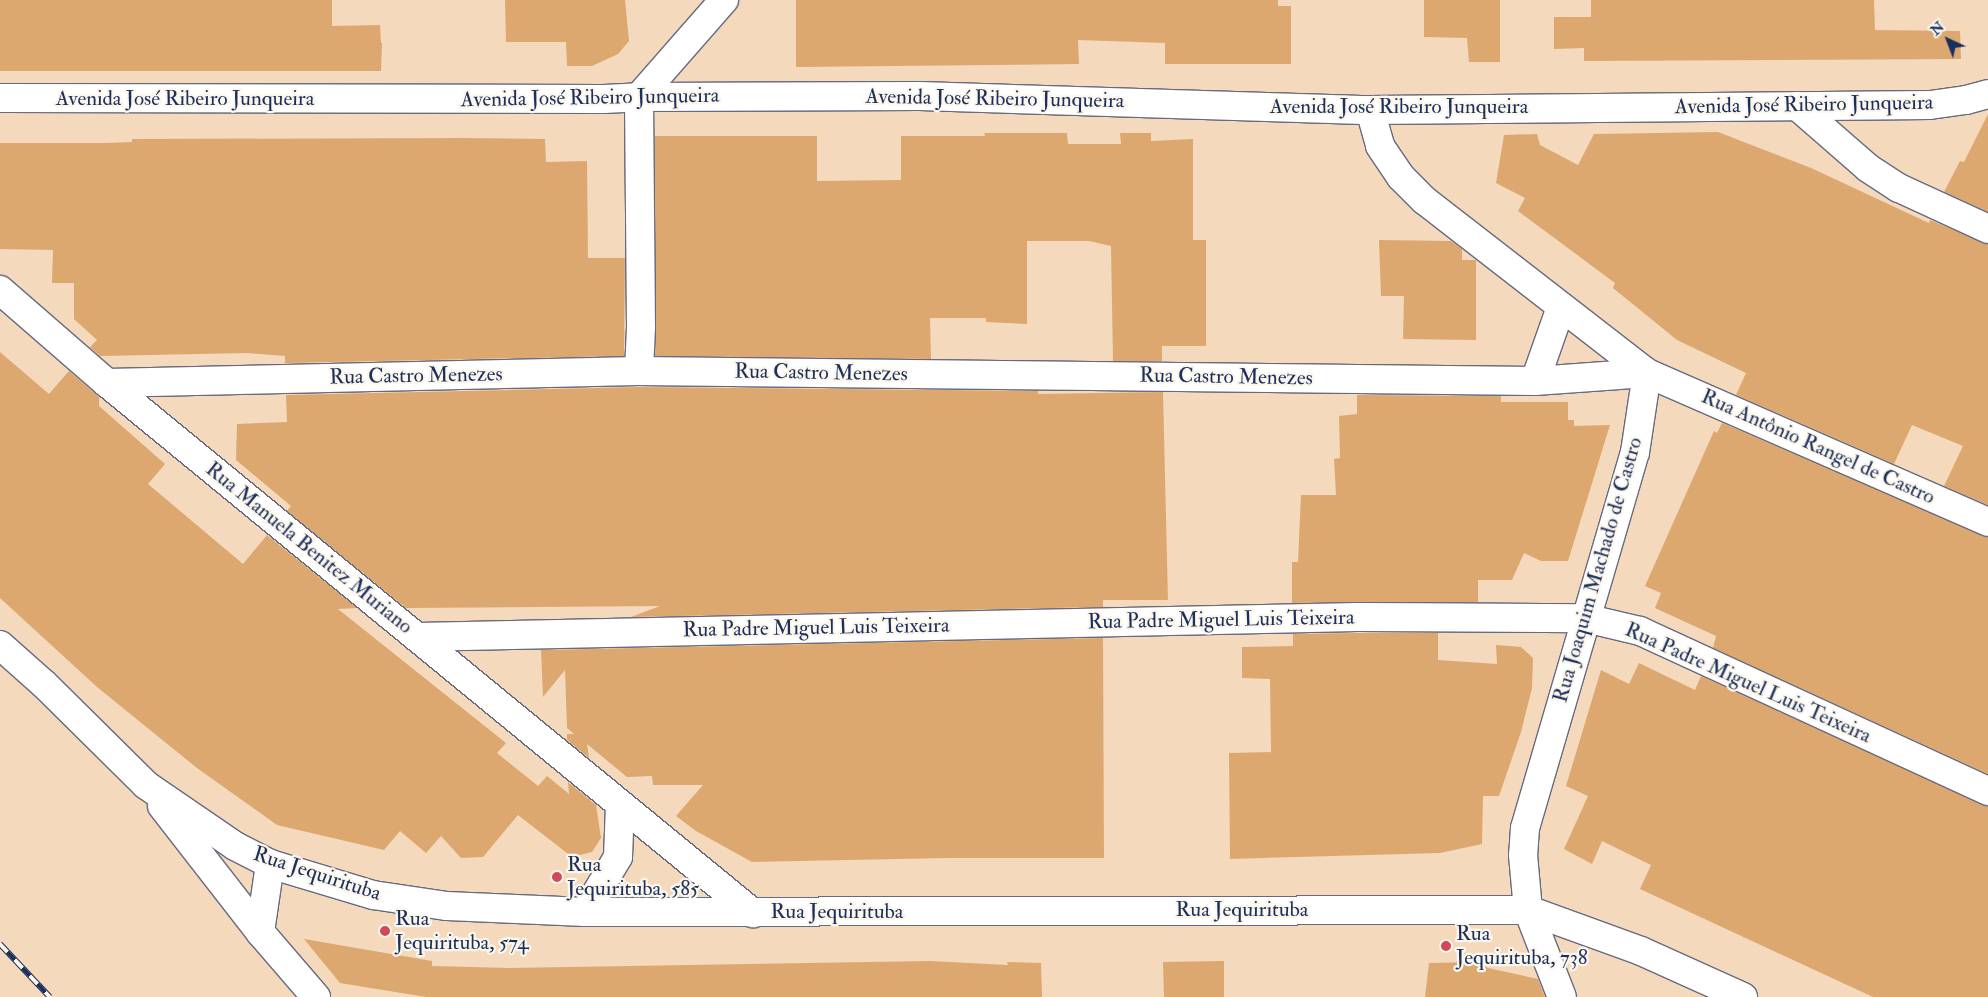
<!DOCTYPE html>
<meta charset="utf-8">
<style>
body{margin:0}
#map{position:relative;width:1988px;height:997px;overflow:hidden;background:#f4d9bc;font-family:"IM FELL Double Pica",serif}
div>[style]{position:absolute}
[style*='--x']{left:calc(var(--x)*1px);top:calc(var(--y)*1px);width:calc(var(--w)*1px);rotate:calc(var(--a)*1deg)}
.building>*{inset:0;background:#dca870}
.roads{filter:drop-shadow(1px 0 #676a7f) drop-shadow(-1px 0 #676a7f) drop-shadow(0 1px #676a7f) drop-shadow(0 -1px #676a7f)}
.minor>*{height:28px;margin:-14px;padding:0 14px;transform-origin:14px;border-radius:14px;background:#fff}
.rail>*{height:5.5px;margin-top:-2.75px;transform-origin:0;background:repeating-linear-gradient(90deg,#fbf7ec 0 11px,#1b2f5e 0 22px);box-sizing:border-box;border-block:1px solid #1b2f5e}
.dots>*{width:14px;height:14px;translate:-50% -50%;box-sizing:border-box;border:2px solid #fbf7ec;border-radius:50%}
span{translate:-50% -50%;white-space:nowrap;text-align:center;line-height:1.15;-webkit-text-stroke:4.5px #fbf7ec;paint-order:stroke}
.street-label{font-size:21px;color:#1b2f5e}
.poi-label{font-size:21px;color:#1b2f5e}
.left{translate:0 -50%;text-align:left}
.north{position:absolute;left:1923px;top:15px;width:50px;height:50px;-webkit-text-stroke:4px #fbf7ec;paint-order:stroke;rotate:317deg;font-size:14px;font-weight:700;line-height:20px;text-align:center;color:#1b2f5e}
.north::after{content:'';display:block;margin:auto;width:18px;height:22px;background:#1b2f5e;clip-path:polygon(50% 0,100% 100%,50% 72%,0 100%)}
</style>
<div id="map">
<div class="building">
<div style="clip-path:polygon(0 0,332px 0,332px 26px,380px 25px,381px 43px,382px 43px,381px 71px,0 71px)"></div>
<div style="clip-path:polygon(505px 0,625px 0,629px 41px,618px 54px,592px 66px,567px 66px,566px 42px,506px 42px)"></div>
<div style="clip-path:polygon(796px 0,1278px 0,1278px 6px,1291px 6px,1291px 64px,1165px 64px,1165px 43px,1078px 40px,1079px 64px,796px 67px)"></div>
<div style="clip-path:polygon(1424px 0,1500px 0,1500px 62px,1469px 62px,1467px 38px,1424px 37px)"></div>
<div style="clip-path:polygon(1591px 0,1874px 0,1875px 30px,1960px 31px,1961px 59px,1584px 61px,1584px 48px,1554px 49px,1554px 17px,1591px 17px)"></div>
<div style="clip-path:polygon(1988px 114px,1988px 212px,1944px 192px,1960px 161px,1964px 162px)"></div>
<div style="clip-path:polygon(1718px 132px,1811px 168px,1929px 223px,1930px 220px,1988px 244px,1988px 505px,1944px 486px,1963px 446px,1912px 425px,1894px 464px,1736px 395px,1746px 373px,1677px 340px,1613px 288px,1615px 283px,1518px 211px,1525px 198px,1496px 183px,1504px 135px,1537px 134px,1540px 145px,1578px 165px,1594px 134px)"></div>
<div style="clip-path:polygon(984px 133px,1067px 133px,1068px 144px,1121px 144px,1120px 133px,1151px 133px,1151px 141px,1193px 139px,1193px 240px,1206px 240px,1206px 346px,1162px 346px,1162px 361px,1113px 361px,1111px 246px,1089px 241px,1027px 241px,1027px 324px,986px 322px,986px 318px,930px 318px,931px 359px,655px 356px,655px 136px,817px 136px,817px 181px,901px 180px,901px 136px,985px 136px)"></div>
<div style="clip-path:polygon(462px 138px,545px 139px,546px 162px,587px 161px,588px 258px,625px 258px,624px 356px,285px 363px,285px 356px,247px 353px,100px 356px,90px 347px,97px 340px,74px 319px,74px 283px,52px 283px,53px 250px,0 249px,0 143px,106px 143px,132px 142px,132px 139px)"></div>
<div style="clip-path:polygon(1379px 240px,1451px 241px,1462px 249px,1462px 260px,1476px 260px,1476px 340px,1403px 339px,1404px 296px,1381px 296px)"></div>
<div style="clip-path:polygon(0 352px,49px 394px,69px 371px,99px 397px,99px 406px,165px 464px,148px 484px,243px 564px,267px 535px,357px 608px,338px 609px,506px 743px,497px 753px,538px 786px,547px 776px,569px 794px,568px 782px,596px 805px,601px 838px,592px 852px,572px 857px,518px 815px,483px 857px,461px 858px,441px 836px,426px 853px,400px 831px,384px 850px,277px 825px,197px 768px,97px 687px,0 598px)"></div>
<div style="clip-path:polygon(639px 387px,1038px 391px,1038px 394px,1163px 392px,1168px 600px,1103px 600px,1103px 607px,631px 617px,660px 606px,406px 608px,287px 511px,291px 506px,236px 460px,237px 424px,287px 422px,286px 395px)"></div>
<div style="clip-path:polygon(1357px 395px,1501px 396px,1501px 402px,1568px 402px,1568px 420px,1574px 420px,1574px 426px,1610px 425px,1568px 561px,1541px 561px,1524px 553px,1512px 580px,1478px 580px,1478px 602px,1292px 603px,1292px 562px,1298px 562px,1301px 495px,1336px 495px,1334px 459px,1340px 458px,1339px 416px,1357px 414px)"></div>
<div style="clip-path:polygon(1722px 423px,1988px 537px,1988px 774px,1713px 648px,1716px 636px,1655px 608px,1661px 593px,1645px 586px,1714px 431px,1717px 433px)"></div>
<div style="clip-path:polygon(1357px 633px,1438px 633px,1438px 660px,1497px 664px,1496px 645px,1521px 647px,1533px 658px,1532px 688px,1521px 732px,1499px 796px,1483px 796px,1482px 844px,1440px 853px,1230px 859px,1229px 753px,1271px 752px,1270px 679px,1242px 678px,1242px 647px,1293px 646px,1293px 634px)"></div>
<div style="clip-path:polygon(1103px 638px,1104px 858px,947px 858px,752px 862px,696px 831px,676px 816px,703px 785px,653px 785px,652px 776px,627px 777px,587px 744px,589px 758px,567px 740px,567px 734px,574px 734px,567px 728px,565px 670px,543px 697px,541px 650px)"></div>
<div style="clip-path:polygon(1639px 663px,1695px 690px,1701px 676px,1988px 806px,1988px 997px,1873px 997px,1640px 889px,1651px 865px,1602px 841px,1592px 864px,1564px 849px,1588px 796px,1566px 786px,1601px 670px,1629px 684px)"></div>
<div style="clip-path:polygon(304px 939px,432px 961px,432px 966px,509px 968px,930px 961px,1008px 965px,1007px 962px,1041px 963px,1042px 997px,426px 997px,340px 983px)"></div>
<div style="clip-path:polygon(1224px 961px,1224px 997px,1164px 997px,1163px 962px)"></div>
<div style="clip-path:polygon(1476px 962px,1488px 968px,1538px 979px,1545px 997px,1425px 997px,1429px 963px)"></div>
</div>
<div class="roads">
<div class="minor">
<div style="--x:0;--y:98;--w:604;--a:0.09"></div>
<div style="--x:604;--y:99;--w:35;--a:-3"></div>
<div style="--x:639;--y:97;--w:281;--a:-0.2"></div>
<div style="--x:920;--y:96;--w:450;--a:1.8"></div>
<div style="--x:1370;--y:110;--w:560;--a:-0.51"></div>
<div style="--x:1930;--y:105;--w:36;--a:-8"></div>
<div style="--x:1966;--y:100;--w:23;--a:-15"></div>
<div style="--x:1797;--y:106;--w:94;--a:41.1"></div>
<div style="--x:1868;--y:168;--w:37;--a:33"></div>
<div style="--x:1899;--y:188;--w:98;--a:24.7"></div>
<div style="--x:1370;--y:110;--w:37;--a:74"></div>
<div style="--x:1380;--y:146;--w:37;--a:56"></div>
<div style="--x:1401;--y:177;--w:33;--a:45"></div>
<div style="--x:1424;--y:200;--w:282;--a:37.8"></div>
<div style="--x:1647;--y:373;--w:80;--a:98.6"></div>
<div style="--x:1635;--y:452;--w:392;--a:106.3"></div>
<div style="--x:1525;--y:828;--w:27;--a:94"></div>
<div style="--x:1523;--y:855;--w:55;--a:84.8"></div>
<div style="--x:1528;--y:910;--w:93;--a:68.7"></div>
<div style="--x:0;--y:290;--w:142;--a:41"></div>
<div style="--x:107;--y:383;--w:836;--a:39.37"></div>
<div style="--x:639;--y:371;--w:44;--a:-87.4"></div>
<div style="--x:641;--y:327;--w:230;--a:-90.5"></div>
<div style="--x:639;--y:97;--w:129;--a:-48.8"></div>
<div style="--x:1535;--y:381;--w:78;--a:-70.6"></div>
<div style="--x:107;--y:383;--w:532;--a:-1.29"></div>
<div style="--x:639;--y:371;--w:896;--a:0.64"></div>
<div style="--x:1535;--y:381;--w:112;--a:-4.1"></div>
<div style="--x:1647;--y:373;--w:372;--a:23.6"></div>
<div style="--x:417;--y:637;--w:940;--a:-1.22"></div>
<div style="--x:1357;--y:617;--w:228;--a:0.3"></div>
<div style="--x:1585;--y:618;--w:57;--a:13.3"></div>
<div style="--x:1640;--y:631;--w:383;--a:24.7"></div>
<div style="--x:0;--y:645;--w:59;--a:41.6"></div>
<div style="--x:44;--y:684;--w:144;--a:44.7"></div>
<div style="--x:146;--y:785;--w:108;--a:34.4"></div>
<div style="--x:235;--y:846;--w:39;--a:27"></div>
<div style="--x:270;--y:864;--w:108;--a:16.8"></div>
<div style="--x:373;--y:895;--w:75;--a:8.5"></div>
<div style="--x:447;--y:906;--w:138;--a:2.5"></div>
<div style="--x:585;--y:912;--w:943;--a:-0.12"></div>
<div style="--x:1528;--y:910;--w:120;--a:19.9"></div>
<div style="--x:1641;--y:951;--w:112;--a:24.3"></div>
<div style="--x:162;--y:806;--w:160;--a:52.1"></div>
<div style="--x:260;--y:932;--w:86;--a:49.3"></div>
<div style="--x:585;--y:912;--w:64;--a:-59"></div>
<div style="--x:618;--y:857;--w:52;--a:-87.8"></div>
<div style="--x:260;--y:932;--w:69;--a:-81.6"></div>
</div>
</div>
<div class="rail">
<div style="--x:0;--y:944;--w:73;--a:46.7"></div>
</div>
<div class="dots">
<div style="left:557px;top:877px;background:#d1495b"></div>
<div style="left:385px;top:931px;background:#d1495b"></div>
<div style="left:1446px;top:946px;background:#d1495b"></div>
</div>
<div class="street-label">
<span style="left:590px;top:98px;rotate:-1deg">Avenida José Ribeiro Junqueira</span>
<span style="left:185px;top:99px">Avenida José Ribeiro Junqueira</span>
<span style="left:995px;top:99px;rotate:1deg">Avenida José Ribeiro Junqueira</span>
<span style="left:1804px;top:105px;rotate:-1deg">Avenida José Ribeiro Junqueira</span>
<span style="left:1399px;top:107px">Avenida José Ribeiro Junqueira</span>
<span style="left:821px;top:373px;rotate:1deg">Rua Castro Menezes</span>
<span style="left:416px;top:376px;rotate:-1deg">Rua Castro Menezes</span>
<span style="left:1226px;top:377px;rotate:1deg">Rua Castro Menezes</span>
<span style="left:1818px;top:447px;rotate:24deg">Rua Antônio Rangel de Castro</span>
<span style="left:309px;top:548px;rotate:39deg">Rua Manuela Benitez Muriano</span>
<span style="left:1598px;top:570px;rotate:-74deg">Rua Joaquim Machado de Castro</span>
<span style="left:1221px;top:620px;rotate:-1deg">Rua Padre Miguel Luis Teixeira</span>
<span style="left:816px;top:628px;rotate:-1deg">Rua Padre Miguel Luis Teixeira</span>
<span style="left:1748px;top:683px;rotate:24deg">Rua Padre Miguel Luis Teixeira</span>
<span style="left:317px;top:874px;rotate:18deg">Rua Jequirituba</span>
<span style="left:1242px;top:910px">Rua Jequirituba</span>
<span style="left:837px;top:912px">Rua Jequirituba</span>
</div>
<div class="poi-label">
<span class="left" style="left:567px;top:877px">Rua<br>Jequirituba, 585</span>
<span class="left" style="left:395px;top:931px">Rua<br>Jequirituba, 574</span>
<span class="left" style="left:1456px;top:946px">Rua<br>Jequirituba, 738</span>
</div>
<div class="north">N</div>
</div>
